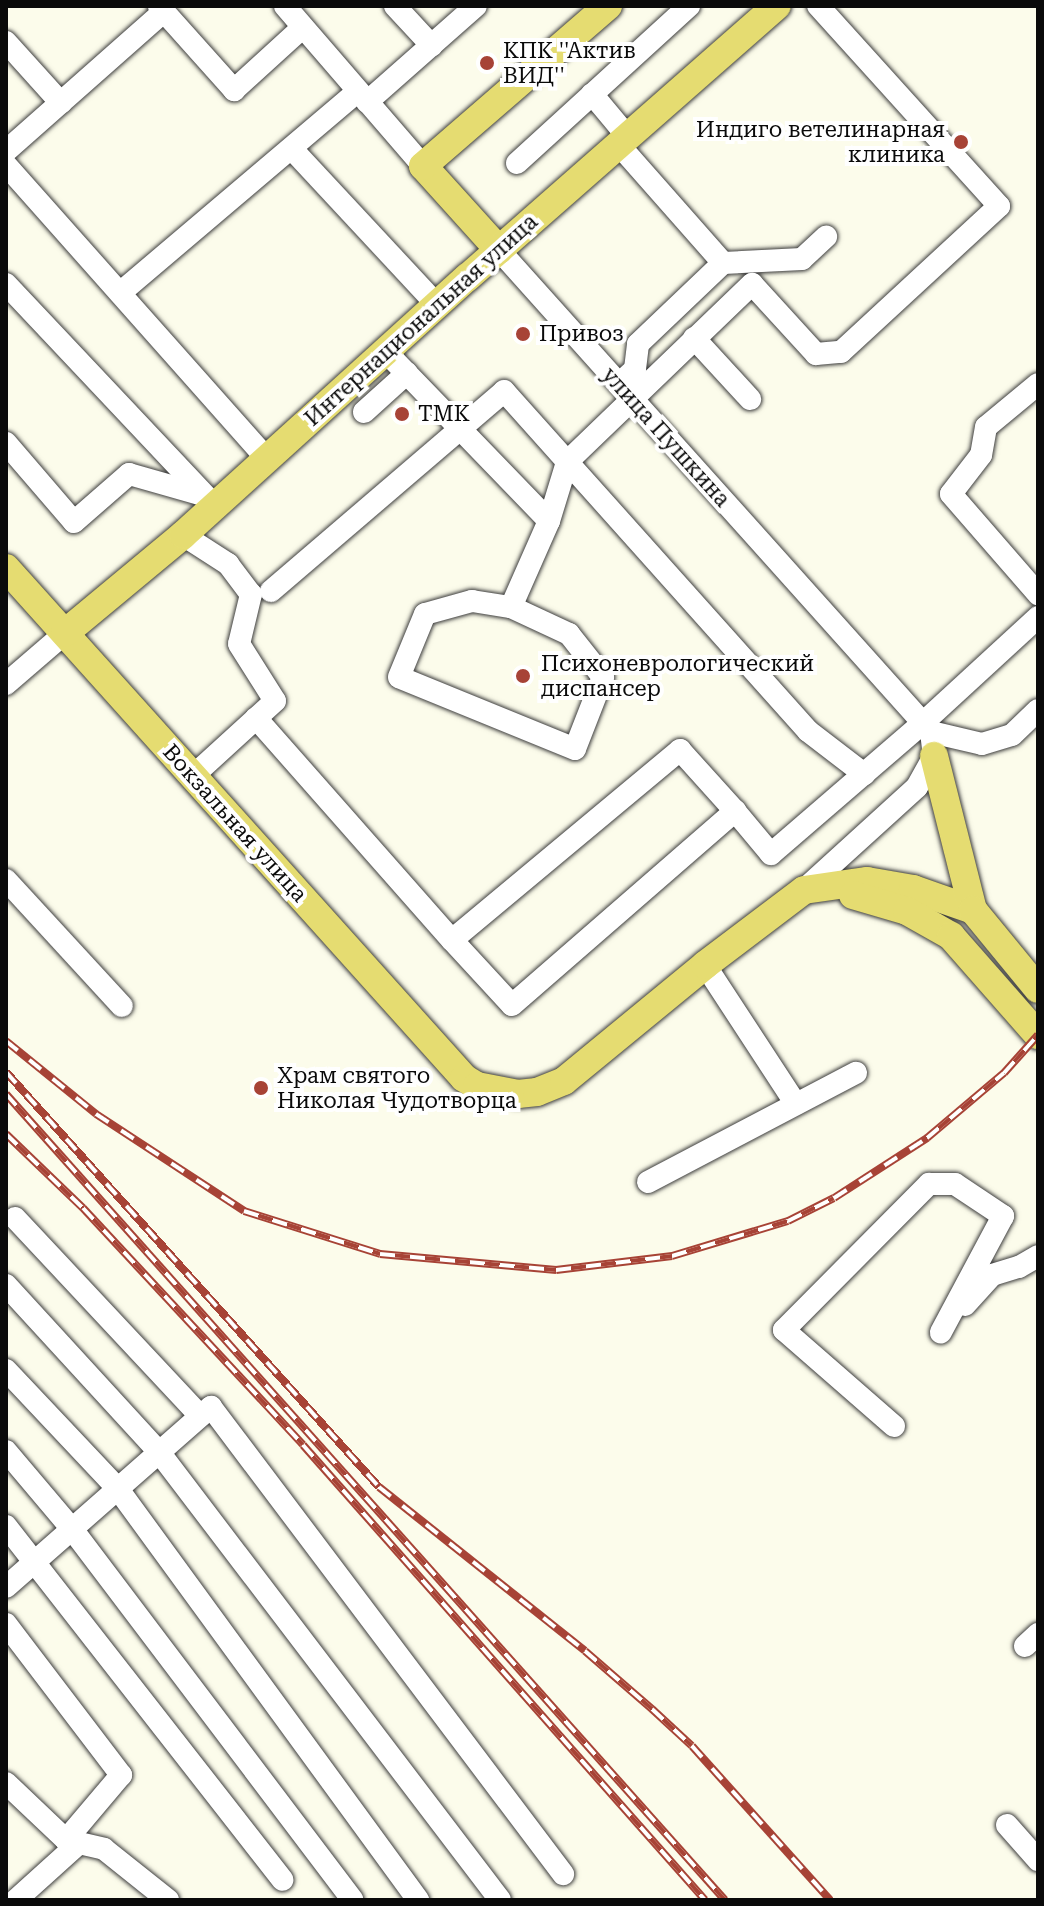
<!DOCTYPE html>
<html>
<head>
<meta charset="utf-8">
<style>
	body { margin:0 }
	#map { position:relative; width:1044px; height:1906px; overflow:hidden; background:#fcfceb; font-family:"Roboto Serif",serif }
	div>[style] { position:absolute }
	.roads { filter:drop-shadow(0 0 2px #3d3d3d) drop-shadow(0 0 2px #3d3d3d) }
	.minor>* { height:22px; margin:-11px; padding:0 11px; transform-origin:11px; border-radius:11px; background:#fff }
	.major>* { height:28px; margin:-14px; padding:0 14px; transform-origin:14px; border-radius:14px; background:#e5dc71 }
	.rail>* { height:8px; margin-top:-4px; transform-origin:0; background:repeating-linear-gradient(90deg,#fff 0 15px,#a74336 0 30px); box-sizing:border-box; border-block:2px solid #a74336 }
	.dots>* { width:22px; height:22px; translate:-50% -50%; box-sizing:border-box; border:4px solid #fff; border-radius:50% }
	span { translate:-50% -50%; white-space:nowrap; text-align:center; line-height:1.15; -webkit-text-stroke:8px #fff; paint-order:stroke }
	.poi-label { font-size:22px; color:#0a0a0a }
	.left { translate:0 -50%; text-align:left }
	.right { translate:-100% -50%; text-align:right }
	.street-label { font-size:22px; color:#0a0a0a }
	.frame { position:absolute; inset:0; border:8px solid #0a0a0a; pointer-events:none }
</style>
</head>
<body>
<div id="map">
	<div class="roads">
		<div class="minor">
			<i style="left:159px;top:6px;width:113px;rotate:48.2deg"></i>
			<i style="left:234px;top:90px;width:93px;rotate:-42.4deg"></i>
			<i style="left:285px;top:6px;width:211px;rotate:49.2deg"></i>
			<i style="left:395px;top:6px;width:54px;rotate:47.2deg"></i>
			<i style="left:6px;top:42px;width:82px;rotate:48deg"></i>
			<i style="left:592px;top:94px;width:56px;rotate:50.1deg"></i>
			<i style="left:367px;top:102px;width:145px;rotate:-41.4deg"></i>
			<i style="left:619px;top:145px;width:157px;rotate:48.6deg"></i>
			<i style="left:292px;top:149px;width:213px;rotate:47.1deg"></i>
			<i style="left:6px;top:151px;width:211px;rotate:-41.5deg"></i>
			<i style="left:517px;top:163px;width:233px;rotate:-42.4deg"></i>
			<i style="left:6px;top:165px;width:393px;rotate:48.4deg"></i>
			<i style="left:499px;top:250px;width:647px;rotate:48.13deg"></i>
			<i style="left:931px;top:732px;width:24px;rotate:83deg"></i>
			<i style="left:934px;top:756px;width:35px;rotate:119deg"></i>
			<i style="left:917px;top:787px;width:153px;rotate:137.7deg"></i>
			<i style="left:6px;top:284px;width:305px;rotate:46.7deg"></i>
			<i style="left:120px;top:293px;width:312px;rotate:-40.3deg"></i>
			<i style="left:694px;top:338px;width:83px;rotate:47.4deg"></i>
			<i style="left:385px;top:351px;width:236px;rotate:46deg"></i>
			<i style="left:619px;top:384px;width:22px;rotate:-43deg"></i>
			<i style="left:635px;top:369px;width:25px;rotate:-83deg"></i>
			<i style="left:638px;top:344px;width:117px;rotate:-43.6deg"></i>
			<i style="left:723px;top:263px;width:79px;rotate:-2.9deg"></i>
			<i style="left:802px;top:259px;width:33px;rotate:-43deg"></i>
			<i style="left:1038px;top:384px;width:67px;rotate:140.4deg"></i>
			<i style="left:986px;top:427px;width:28px;rotate:100deg"></i>
			<i style="left:981px;top:455px;width:49px;rotate:127.6deg"></i>
			<i style="left:951px;top:494px;width:133px;rotate:49deg"></i>
			<i style="left:364px;top:412px;width:58px;rotate:-42.2deg"></i>
			<i style="left:6px;top:443px;width:104px;rotate:49.3deg"></i>
			<i style="left:74px;top:522px;width:73px;rotate:-41.1deg"></i>
			<i style="left:129px;top:474px;width:73px;rotate:15.9deg"></i>
			<i style="left:183px;top:535px;width:54px;rotate:32.8deg"></i>
			<i style="left:228px;top:564px;width:38px;rotate:53deg"></i>
			<i style="left:251px;top:594px;width:51px;rotate:103.5deg"></i>
			<i style="left:239px;top:644px;width:67px;rotate:57.7deg"></i>
			<i style="left:275px;top:701px;width:111px;rotate:137.6deg"></i>
			<i style="left:271px;top:591px;width:307px;rotate:-40.6deg"></i>
			<i style="left:504px;top:391px;width:456px;rotate:48.2deg"></i>
			<i style="left:808px;top:731px;width:71px;rotate:37.5deg"></i>
			<i style="left:472px;top:601px;width:39px;rotate:9deg"></i>
			<i style="left:511px;top:607px;width:64px;rotate:25deg"></i>
			<i style="left:569px;top:634px;width:55px;rotate:51.7deg"></i>
			<i style="left:603px;top:677px;width:77px;rotate:111.3deg"></i>
			<i style="left:575px;top:749px;width:190px;rotate:-157.8deg"></i>
			<i style="left:399px;top:677px;width:68px;rotate:-67.6deg"></i>
			<i style="left:425px;top:614px;width:49px;rotate:-15.5deg"></i>
			<i style="left:511px;top:607px;width:94px;rotate:-66.2deg"></i>
			<i style="left:549px;top:521px;width:62px;rotate:-73deg"></i>
			<i style="left:567px;top:462px;width:257px;rotate:-43.9deg"></i>
			<i style="left:752px;top:284px;width:95px;rotate:47.6deg"></i>
			<i style="left:816px;top:354px;width:25px;rotate:-5deg"></i>
			<i style="left:841px;top:352px;width:215px;rotate:-42.7deg"></i>
			<i style="left:999px;top:206px;width:270px;rotate:-132.1deg"></i>
			<i style="left:6px;top:684px;width:78px;rotate:-40.8deg"></i>
			<i style="left:256px;top:718px;width:296px;rotate:48.6deg"></i>
			<i style="left:452px;top:940px;width:297px;rotate:-39.8deg"></i>
			<i style="left:680px;top:750px;width:82px;rotate:48deg"></i>
			<i style="left:931px;top:732px;width:52px;rotate:13.2deg"></i>
			<i style="left:982px;top:744px;width:31px;rotate:-17deg"></i>
			<i style="left:1012px;top:735px;width:36px;rotate:-44deg"></i>
			<i style="left:6px;top:880px;width:171px;rotate:47.4deg"></i>
			<i style="left:452px;top:940px;width:88px;rotate:47.3deg"></i>
			<i style="left:512px;top:1005px;width:296px;rotate:-41deg"></i>
			<i style="left:735px;top:811px;width:56px;rotate:50.1deg"></i>
			<i style="left:771px;top:854px;width:202px;rotate:-40.8deg"></i>
			<i style="left:924px;top:722px;width:155px;rotate:-42.6deg"></i>
			<i style="left:705px;top:965px;width:166px;rotate:56.8deg"></i>
			<i style="left:648px;top:1182px;width:235px;rotate:-27.7deg"></i>
			<i style="left:15px;top:1218px;width:271px;rotate:46.9deg"></i>
			<i style="left:6px;top:1285px;width:226px;rotate:47.5deg"></i>
			<i style="left:159px;top:1452px;width:563px;rotate:52.72deg"></i>
			<i style="left:965px;top:1305px;width:40px;rotate:-48deg"></i>
			<i style="left:992px;top:1275px;width:28px;rotate:-17deg"></i>
			<i style="left:1019px;top:1267px;width:22px;rotate:-30deg"></i>
			<i style="left:6px;top:1370px;width:163px;rotate:46.7deg"></i>
			<i style="left:118px;top:1489px;width:509px;rotate:53.87deg"></i>
			<i style="left:894px;top:1426px;width:146px;rotate:-138.9deg"></i>
			<i style="left:784px;top:1330px;width:206px;rotate:-45.2deg"></i>
			<i style="left:929px;top:1184px;width:26px"></i>
			<i style="left:955px;top:1184px;width:58px;rotate:33.7deg"></i>
			<i style="left:1003px;top:1216px;width:132px;rotate:118.1deg"></i>
			<i style="left:6px;top:1451px;width:102px;rotate:49.8deg"></i>
			<i style="left:72px;top:1529px;width:465px;rotate:52.9deg"></i>
			<i style="left:6px;top:1526px;width:449px;rotate:52deg"></i>
			<i style="left:6px;top:1587px;width:273px;rotate:-41.3deg"></i>
			<i style="left:211px;top:1407px;width:585px;rotate:52.99deg"></i>
			<i style="left:6px;top:1624px;width:190px;rotate:52.7deg"></i>
			<i style="left:121px;top:1775px;width:85px;rotate:130.2deg"></i>
			<i style="left:1025px;top:1646px;width:18px;rotate:-43deg"></i>
			<i style="left:6px;top:1783px;width:83px;rotate:43.5deg"></i>
			<i style="left:66px;top:1840px;width:39px;rotate:13deg"></i>
			<i style="left:104px;top:1849px;width:82px;rotate:38.6deg"></i>
			<i style="left:1007px;top:1825px;width:47px;rotate:48.5deg"></i>
			<i style="left:16px;top:1900px;width:85px;rotate:-42.1deg"></i>
		</div>
		<div class="major">
			<i style="left:499px;top:250px;width:113px;rotate:-132.1deg"></i>
			<i style="left:423px;top:166px;width:245px;rotate:-40.9deg"></i>
			<i style="left:6px;top:568px;width:685px;rotate:48.07deg"></i>
			<i style="left:464px;top:1078px;width:15px;rotate:32deg"></i>
			<i style="left:477px;top:1086px;width:42px;rotate:11deg"></i>
			<i style="left:518px;top:1094px;width:19px;rotate:-6deg"></i>
			<i style="left:537px;top:1092px;width:29px;rotate:-22deg"></i>
			<i style="left:564px;top:1081px;width:183px;rotate:-39.4deg"></i>
			<i style="left:705px;top:965px;width:124px;rotate:-37.1deg"></i>
			<i style="left:804px;top:890px;width:64px;rotate:-8.1deg"></i>
			<i style="left:867px;top:881px;width:47px;rotate:9.9deg"></i>
			<i style="left:913px;top:889px;width:64px;rotate:19.3deg"></i>
			<i style="left:65px;top:633px;width:153px;rotate:-39.7deg"></i>
			<i style="left:183px;top:535px;width:384px;rotate:-42.2deg"></i>
			<i style="left:468px;top:277px;width:411px;rotate:-41.3deg"></i>
			<i style="left:934px;top:756px;width:159px;rotate:75.8deg"></i>
			<i style="left:973px;top:910px;width:102px;rotate:50.6deg"></i>
			<i style="left:853px;top:895px;width:56px;rotate:16.5deg"></i>
			<i style="left:907px;top:911px;width:51px;rotate:29.6deg"></i>
			<i style="left:951px;top:936px;width:132px;rotate:48.7deg"></i>
		</div>
	</div>
	<div class="rail">
		<i style="left:6px;top:1041px;width:116px;rotate:39deg"></i>
		<i style="left:96px;top:1114px;width:177px;rotate:33.2deg"></i>
		<i style="left:244px;top:1211px;width:143px;rotate:17.5deg"></i>
		<i style="left:380px;top:1254px;width:177px;rotate:5.2deg"></i>
		<i style="left:556px;top:1270px;width:117px;rotate:-6.9deg"></i>
		<i style="left:672px;top:1256px;width:121px;rotate:-16.8deg"></i>
		<i style="left:788px;top:1221px;width:51px;rotate:-26.6deg"></i>
		<i style="left:834px;top:1198px;width:111px;rotate:-32.8deg"></i>
		<i style="left:927px;top:1138px;width:101px;rotate:-40.2deg"></i>
		<i style="left:1004px;top:1073px;width:51px;rotate:-48.2deg"></i>
		<i style="left:6px;top:1072px;width:558px;rotate:48.05deg"></i>
		<i style="left:379px;top:1487px;width:263px;rotate:38.5deg"></i>
		<i style="left:585px;top:1651px;width:89px;rotate:40.9deg"></i>
		<i style="left:652px;top:1709px;width:54px;rotate:42.8deg"></i>
		<i style="left:692px;top:1746px;width:207px;rotate:48.1deg"></i>
		<i style="left:6px;top:1094px;width:1080px;rotate:48.27deg"></i>
		<i style="left:6px;top:1134px;width:107px;rotate:43.9deg"></i>
		<i style="left:83px;top:1208px;width:323px;rotate:47.1deg"></i>
		<i style="left:303px;top:1445px;width:607px;rotate:48.54deg"></i>
	</div>
	<div class="dots">
		<i style="left:487px;top:63px;background:#a74336"></i>
		<i style="left:961px;top:142px;background:#a74336"></i>
		<i style="left:523px;top:334px;background:#a74336"></i>
		<i style="left:402px;top:414px;background:#a74336"></i>
		<i style="left:523px;top:676px;background:#a74336"></i>
		<i style="left:261px;top:1088px;background:#a74336"></i>
	</div>
	<div class="poi-label">
		<span class="left" style="left:503px;top:63px">КПК ''Актив<br>ВИД''</span>
		<span class="right" style="left:945px;top:142px">Индиго ветелинарная<br>клиника</span>
		<span class="left" style="left:539px;top:334px">Привоз</span>
		<span class="left" style="left:418px;top:414px">ТМК</span>
		<span class="left" style="left:541px;top:676px">Психоневрологический<br>диспансер</span>
		<span class="left" style="left:277px;top:1088px">Храм святого<br>Николая Чудотворца</span>
	</div>
	<div class="street-label">
		<span style="left:421px;top:320px;rotate:-42deg">Интернациональная улица</span>
		<span style="left:666px;top:437px;rotate:48deg">улица Пушкина</span>
		<span style="left:235px;top:823px;rotate:48deg">Вокзальная улица</span>
	</div>
	<div class="frame"></div>
</div>
</body>
</html>
